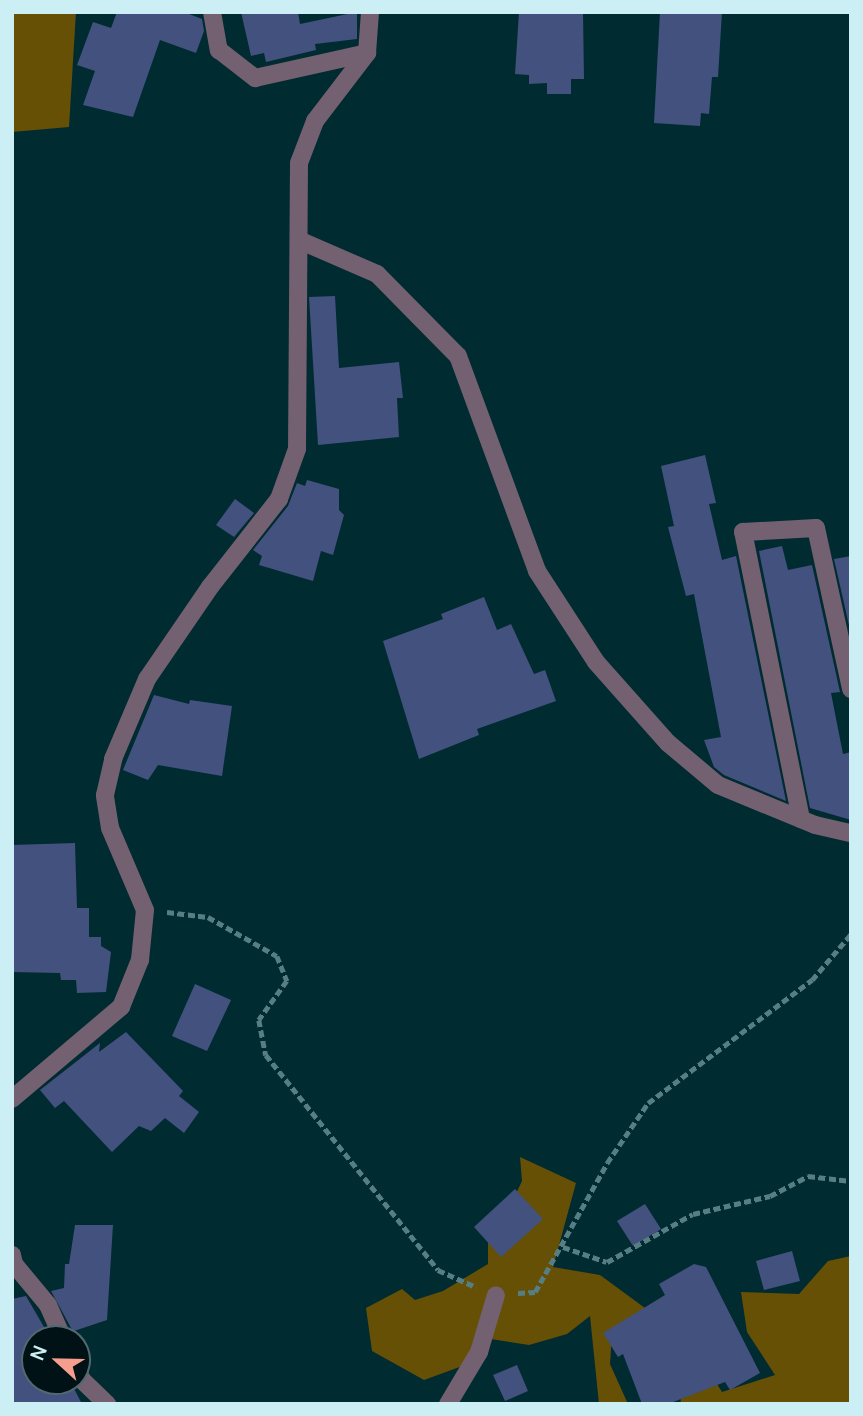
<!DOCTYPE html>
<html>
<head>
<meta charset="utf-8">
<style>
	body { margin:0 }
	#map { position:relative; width:863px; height:1416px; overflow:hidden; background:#002b31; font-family:Manrope,sans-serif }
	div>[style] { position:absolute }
	.forest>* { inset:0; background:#665005 }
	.building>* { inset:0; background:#43517f }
	.path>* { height:4.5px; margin-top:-2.25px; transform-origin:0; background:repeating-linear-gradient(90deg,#567e84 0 7px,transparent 0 10.5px) }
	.minor>* { height:18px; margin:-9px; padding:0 9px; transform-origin:9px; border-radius:9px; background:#736070 }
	span { translate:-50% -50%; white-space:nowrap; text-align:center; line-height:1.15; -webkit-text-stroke:6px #001215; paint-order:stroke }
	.frame { position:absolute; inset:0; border:14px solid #cbeff5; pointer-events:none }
	.north { position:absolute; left:21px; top:1325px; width:70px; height:70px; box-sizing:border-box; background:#001215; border:2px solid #516a6f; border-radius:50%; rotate:292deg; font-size:19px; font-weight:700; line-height:28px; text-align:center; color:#cbeff5 }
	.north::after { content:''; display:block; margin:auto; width:24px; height:32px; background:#f59d8e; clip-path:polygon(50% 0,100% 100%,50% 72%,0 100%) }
</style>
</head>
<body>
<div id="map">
	<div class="forest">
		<i style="clip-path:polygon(12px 12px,76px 12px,69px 127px,12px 132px)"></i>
		<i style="clip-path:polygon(520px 1157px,576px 1183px,553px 1267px,600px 1275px,645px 1308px,612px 1333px,610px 1364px,628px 1404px,599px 1404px,590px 1316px,567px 1334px,529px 1345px,478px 1337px,465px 1365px,424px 1380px,372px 1351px,366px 1308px,402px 1289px,415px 1300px,443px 1291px,488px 1264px,488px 1219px,504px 1219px,522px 1181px)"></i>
		<i style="clip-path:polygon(851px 1256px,851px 1404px,681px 1404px,675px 1345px,689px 1339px,722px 1392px,775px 1375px,747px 1332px,741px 1292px,799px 1294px,828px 1261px)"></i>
	</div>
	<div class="building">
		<i style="clip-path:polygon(117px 12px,184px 12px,202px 19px,204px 31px,196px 53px,160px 40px,133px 117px,83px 105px,95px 71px,77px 65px,93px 22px,111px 28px)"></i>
		<i style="clip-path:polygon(241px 12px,298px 12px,300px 24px,357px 12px,357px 39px,315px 44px,316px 50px,266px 62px,264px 53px,251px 56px)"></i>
		<i style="clip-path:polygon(519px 12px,583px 12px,584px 79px,571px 79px,571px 94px,547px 94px,547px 83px,529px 84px,529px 75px,515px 74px)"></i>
		<i style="clip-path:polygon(660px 12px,722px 12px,718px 77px,712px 77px,709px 114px,701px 113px,700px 126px,654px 123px)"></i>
		<i style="clip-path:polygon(335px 296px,339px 368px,399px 362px,403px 398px,397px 398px,399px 437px,318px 445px,309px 297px)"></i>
		<i style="clip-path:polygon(705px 455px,716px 503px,709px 504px,722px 560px,736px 556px,786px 801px,724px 775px,714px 767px,704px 740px,721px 737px,694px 594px,686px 596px,668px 527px,674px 526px,661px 466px)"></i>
		<i style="clip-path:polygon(307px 480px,339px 489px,339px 510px,344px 515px,333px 555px,321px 551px,313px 581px,259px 565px,262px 556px,253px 550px,288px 506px,297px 483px,305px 486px)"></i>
		<i style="clip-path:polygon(235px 499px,254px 513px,234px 537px,216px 525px)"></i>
		<i style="clip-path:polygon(782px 546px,788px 570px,812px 565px,840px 692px,831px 693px,843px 754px,851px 752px,851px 820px,810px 808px,759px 551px)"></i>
		<i style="clip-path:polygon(851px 556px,851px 634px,834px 559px)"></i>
		<i style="clip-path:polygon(484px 597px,497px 630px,511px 624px,534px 674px,545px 670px,556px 701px,477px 729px,479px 735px,419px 759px,383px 641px,443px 619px,441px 614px)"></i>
		<i style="clip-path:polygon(154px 695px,189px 704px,190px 700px,232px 706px,222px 776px,158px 765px,148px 780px,123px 770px)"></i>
		<i style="clip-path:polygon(75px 843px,77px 908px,89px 908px,89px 937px,101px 937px,101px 946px,111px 952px,106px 992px,77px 993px,76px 980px,61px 980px,60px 973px,12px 972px,12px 845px)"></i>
		<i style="clip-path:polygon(195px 984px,231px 1000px,207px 1051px,172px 1036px)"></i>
		<i style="clip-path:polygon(126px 1032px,183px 1091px,179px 1096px,199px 1112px,184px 1133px,165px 1118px,151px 1131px,139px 1126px,112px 1152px,64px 1101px,55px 1108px,40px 1090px,100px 1043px,99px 1052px)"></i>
		<i style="clip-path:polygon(515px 1189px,543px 1219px,501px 1257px,474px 1227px)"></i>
		<i style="clip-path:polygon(645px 1204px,661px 1229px,633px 1246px,617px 1221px)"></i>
		<i style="clip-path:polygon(75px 1225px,113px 1225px,107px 1320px,74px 1331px,87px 1363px,77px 1358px,77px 1339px,51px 1291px,64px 1288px,65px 1264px,69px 1264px)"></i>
		<i style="clip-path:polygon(792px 1251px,800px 1281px,764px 1290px,756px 1261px)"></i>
		<i style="clip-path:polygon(694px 1264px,706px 1267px,760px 1373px,730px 1390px,725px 1382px,668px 1404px,642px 1404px,623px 1354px,618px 1357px,603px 1333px,665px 1295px,659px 1284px)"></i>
		<i style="clip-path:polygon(26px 1296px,51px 1339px,35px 1339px,35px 1381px,70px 1381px,82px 1404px,12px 1404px,12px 1299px)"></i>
		<i style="clip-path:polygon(517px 1365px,528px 1391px,505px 1401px,493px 1375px)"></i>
	</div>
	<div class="path">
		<i style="left:167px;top:912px;width:41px;rotate:7deg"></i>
		<i style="left:208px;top:917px;width:79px;rotate:29.5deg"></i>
		<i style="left:277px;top:956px;width:27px;rotate:68deg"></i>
		<i style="left:287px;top:981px;width:48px;rotate:125.7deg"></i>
		<i style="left:259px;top:1020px;width:36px;rotate:79deg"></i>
		<i style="left:266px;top:1055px;width:275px;rotate:51.3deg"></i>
		<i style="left:438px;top:1270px;width:42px;rotate:24.1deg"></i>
		<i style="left:563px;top:1247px;width:46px;rotate:18.8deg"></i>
		<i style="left:607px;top:1262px;width:98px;rotate:-29.2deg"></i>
		<i style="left:693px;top:1214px;width:79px;rotate:-13.2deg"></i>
		<i style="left:770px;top:1196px;width:43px;rotate:-27.8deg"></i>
		<i style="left:808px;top:1176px;width:43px;rotate:6.6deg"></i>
		<i style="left:518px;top:1293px;width:17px;rotate:-3deg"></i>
		<i style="left:535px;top:1292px;width:148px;rotate:-60.8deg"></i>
		<i style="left:607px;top:1163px;width:73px;rotate:-55.7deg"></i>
		<i style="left:648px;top:1103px;width:205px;rotate:-36.9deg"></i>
		<i style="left:812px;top:980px;width:60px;rotate:-49.7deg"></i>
	</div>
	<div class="minor">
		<i style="left:212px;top:12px;width:39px;rotate:80deg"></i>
		<i style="left:219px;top:50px;width:46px;rotate:37.9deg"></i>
		<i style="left:255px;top:78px;width:115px;rotate:-12.6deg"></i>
		<i style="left:301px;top:241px;width:83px;rotate:23.5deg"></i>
		<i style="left:377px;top:274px;width:115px;rotate:45.4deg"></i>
		<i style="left:458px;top:356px;width:229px;rotate:69.8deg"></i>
		<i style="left:537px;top:571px;width:108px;rotate:57deg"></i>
		<i style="left:596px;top:662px;width:108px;rotate:48.4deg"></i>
		<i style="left:668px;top:743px;width:65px;rotate:40deg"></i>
		<i style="left:718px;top:785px;width:105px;rotate:22.4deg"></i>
		<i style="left:815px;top:825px;width:37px;rotate:13deg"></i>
		<i style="left:801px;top:819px;width:293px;rotate:-101.4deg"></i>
		<i style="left:743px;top:532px;width:73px;rotate:-3.1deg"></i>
		<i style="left:816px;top:528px;width:165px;rotate:77.7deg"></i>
		<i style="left:12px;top:1099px;width:143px;rotate:-40.2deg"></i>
		<i style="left:121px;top:1007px;width:51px;rotate:-68deg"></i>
		<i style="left:140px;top:960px;width:50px;rotate:-84.3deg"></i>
		<i style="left:145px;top:910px;width:89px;rotate:-113.1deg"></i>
		<i style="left:110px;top:828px;width:33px;rotate:-99deg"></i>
		<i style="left:105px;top:795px;width:37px;rotate:-77deg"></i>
		<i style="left:113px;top:759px;width:87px;rotate:-67deg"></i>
		<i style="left:147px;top:679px;width:112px;rotate:-55.6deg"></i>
		<i style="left:210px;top:587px;width:112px;rotate:-51.9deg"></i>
		<i style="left:279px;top:499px;width:53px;rotate:-70.2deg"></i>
		<i style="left:297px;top:449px;width:286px;rotate:-89.6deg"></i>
		<i style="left:299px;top:163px;width:45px;rotate:-69.1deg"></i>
		<i style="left:315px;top:121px;width:86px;rotate:-52.6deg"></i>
		<i style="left:367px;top:53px;width:41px;rotate:-85.8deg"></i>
		<i style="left:12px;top:1255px;width:9px;rotate:77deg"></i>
		<i style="left:14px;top:1264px;width:53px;rotate:50.3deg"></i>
		<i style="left:48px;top:1305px;width:37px;rotate:66deg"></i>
		<i style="left:77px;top:1369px;width:12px;rotate:66deg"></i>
		<i style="left:82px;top:1380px;width:35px;rotate:44deg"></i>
		<i style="left:448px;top:1404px;width:61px;rotate:-59.2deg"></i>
		<i style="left:479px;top:1352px;width:59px;rotate:-73.4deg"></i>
	</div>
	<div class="frame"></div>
	<div class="north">N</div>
</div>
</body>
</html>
